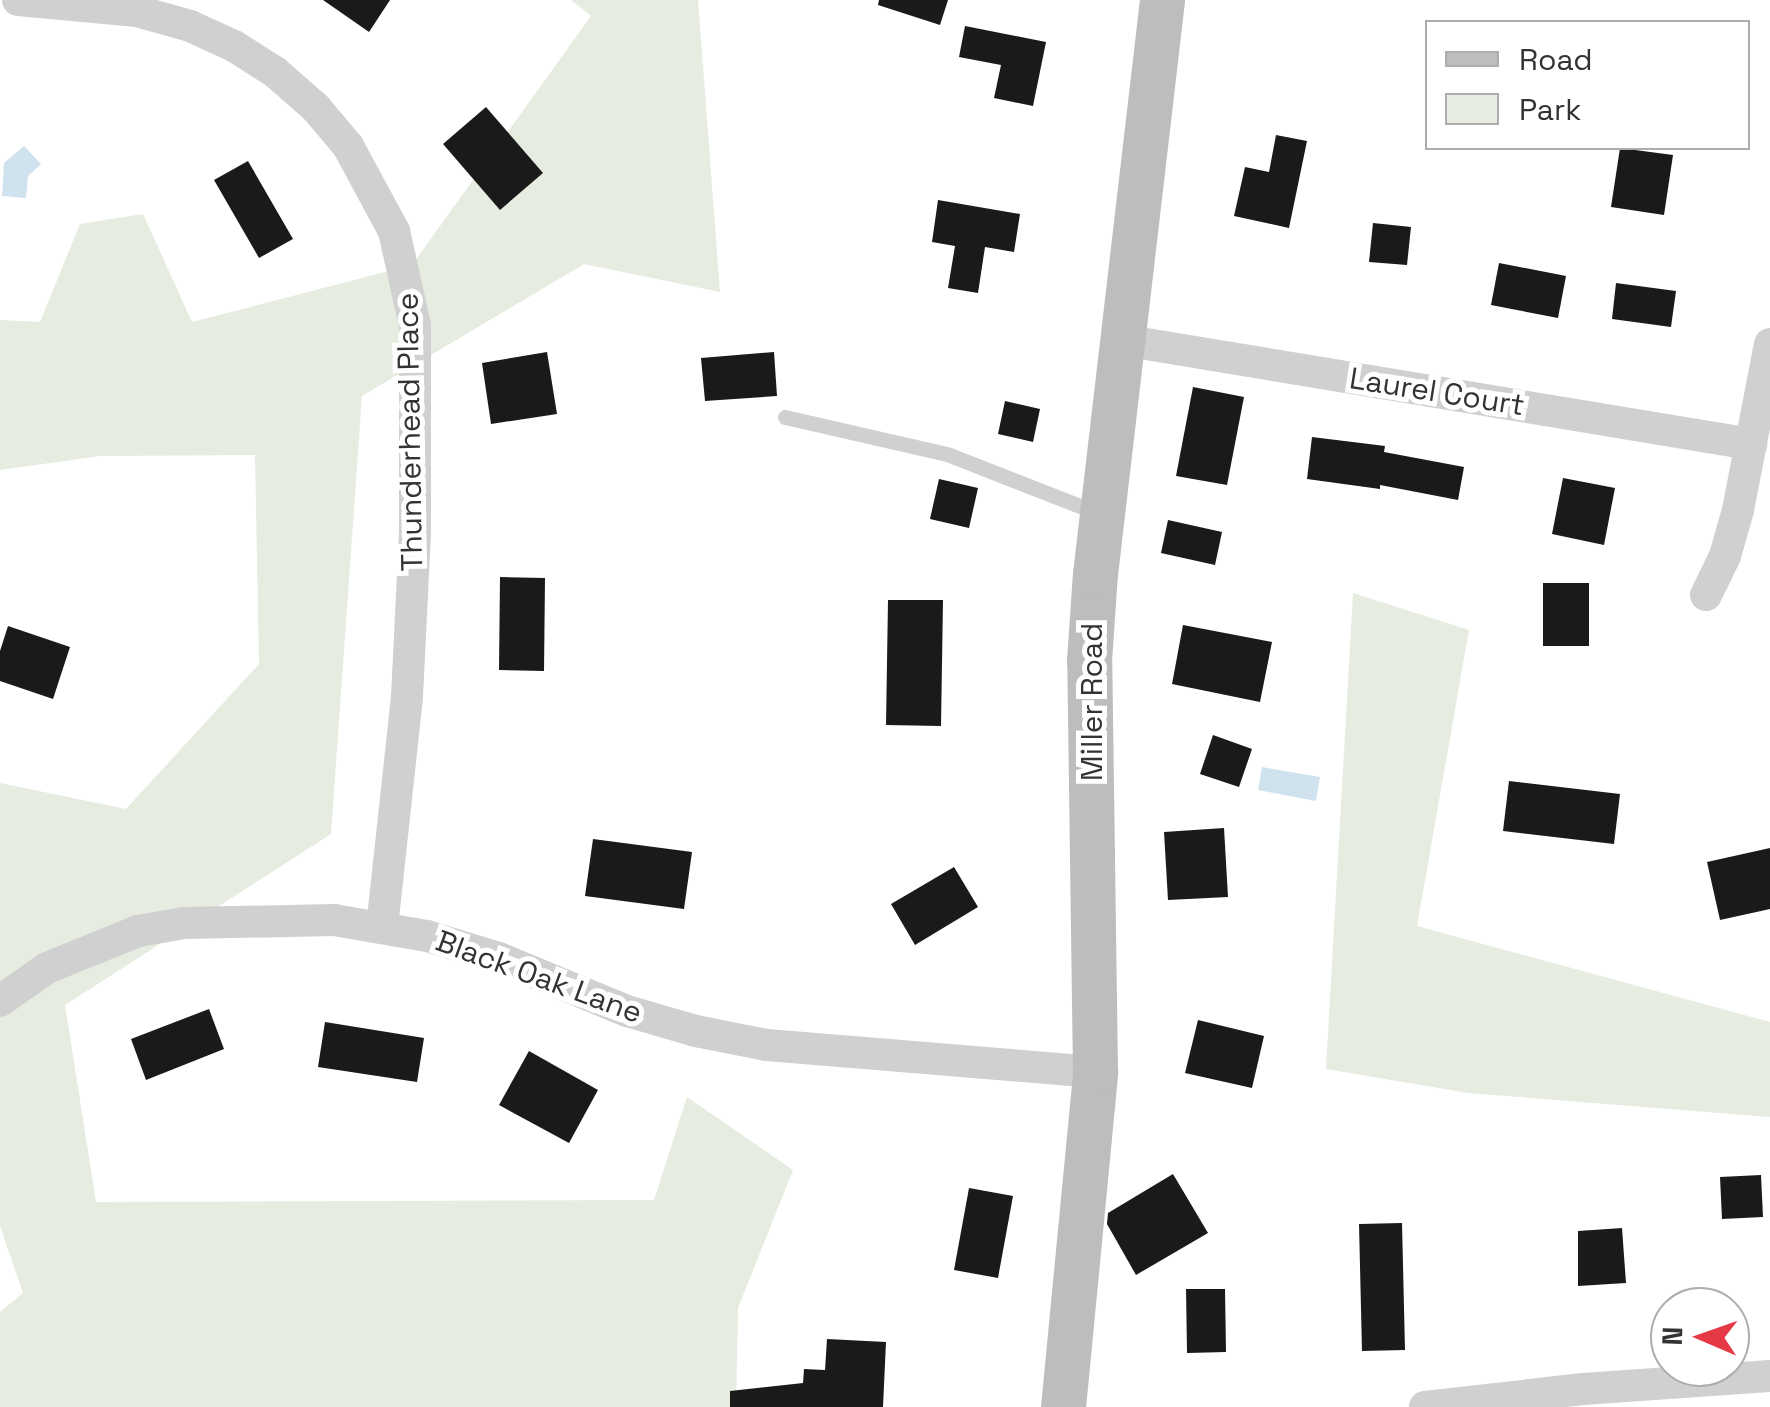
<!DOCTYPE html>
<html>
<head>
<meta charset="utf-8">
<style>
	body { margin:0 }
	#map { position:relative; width:1770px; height:1407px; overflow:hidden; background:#fff; font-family:"Space Grotesk",sans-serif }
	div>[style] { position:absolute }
	.green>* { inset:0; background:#e6ecdf }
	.water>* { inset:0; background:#cfe2ee }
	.building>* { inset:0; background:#1a1a1a }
	.lane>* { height:15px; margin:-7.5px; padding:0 7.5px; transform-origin:7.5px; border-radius:7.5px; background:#d0d0d0 }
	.street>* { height:32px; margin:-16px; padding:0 16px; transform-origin:16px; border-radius:16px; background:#d0d0d0 }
	.secondary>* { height:45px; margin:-22.5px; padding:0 22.5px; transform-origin:22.5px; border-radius:22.5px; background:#bdbdbd }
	span { translate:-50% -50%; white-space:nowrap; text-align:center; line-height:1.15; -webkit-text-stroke:10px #fff; paint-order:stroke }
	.street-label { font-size:30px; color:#333 }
	.legend { position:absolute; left:1425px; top:20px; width:325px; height:130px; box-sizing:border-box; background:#fff; border:2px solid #adadad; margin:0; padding:12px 18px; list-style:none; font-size:30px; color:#333 }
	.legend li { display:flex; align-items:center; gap:20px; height:50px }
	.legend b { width:50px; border:2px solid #adadad }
	.north { position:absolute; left:1650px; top:1287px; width:100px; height:100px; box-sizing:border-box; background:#fff; border:2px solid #adadad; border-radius:50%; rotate:272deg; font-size:28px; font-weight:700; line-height:40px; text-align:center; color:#333 }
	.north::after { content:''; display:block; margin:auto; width:35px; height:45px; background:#e63946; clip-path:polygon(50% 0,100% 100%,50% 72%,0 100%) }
</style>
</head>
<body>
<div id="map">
	<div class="green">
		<i style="clip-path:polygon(571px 0,698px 0,720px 292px,584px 264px,362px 396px,331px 834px,65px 1005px,96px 1202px,654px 1200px,687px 1097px,793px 1170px,738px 1308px,736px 1407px,0 1407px,0 1312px,23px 1293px,0 1226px,0 783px,126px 809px,259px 664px,255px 455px,100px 456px,0 470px,0 320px,40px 322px,80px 224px,143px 214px,192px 322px,412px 265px,591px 16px)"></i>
		<i style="clip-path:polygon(1353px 593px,1469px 630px,1417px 926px,1770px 1022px,1770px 1117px,1468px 1093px,1326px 1069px)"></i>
	</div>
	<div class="water">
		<i style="clip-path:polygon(24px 146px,41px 164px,28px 176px,26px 198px,2px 196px,4px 163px)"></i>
		<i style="clip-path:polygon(1262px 767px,1320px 777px,1316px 801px,1258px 790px)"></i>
	</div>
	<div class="building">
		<i style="clip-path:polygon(323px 0,390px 0,369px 32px)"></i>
		<i style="clip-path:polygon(879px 0,948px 0,940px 25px,878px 5px)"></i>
		<i style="clip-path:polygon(965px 26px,1046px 42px,1033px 106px,994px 98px,1001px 65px,959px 57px)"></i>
		<i style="clip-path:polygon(486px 107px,543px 173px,500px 210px,443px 144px)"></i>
		<i style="clip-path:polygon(1276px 135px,1307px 141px,1289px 228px,1234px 216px,1245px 167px,1269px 172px)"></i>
		<i style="clip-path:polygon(1620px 148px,1673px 155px,1664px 215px,1611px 207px)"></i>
		<i style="clip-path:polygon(248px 161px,293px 239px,259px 258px,214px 180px)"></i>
		<i style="clip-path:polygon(938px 200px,1020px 214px,1014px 252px,985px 247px,978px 293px,948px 288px,955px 246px,932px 242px)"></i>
		<i style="clip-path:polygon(1373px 223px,1411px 227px,1407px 265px,1369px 262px)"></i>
		<i style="clip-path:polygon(1499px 263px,1566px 276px,1558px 318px,1491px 305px)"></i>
		<i style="clip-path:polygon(1616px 283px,1676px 291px,1671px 327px,1612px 319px)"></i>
		<i style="clip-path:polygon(547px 352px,557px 414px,491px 424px,482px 363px)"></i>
		<i style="clip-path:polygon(774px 352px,777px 396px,705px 401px,701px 358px)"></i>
		<i style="clip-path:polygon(1193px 387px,1244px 397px,1227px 485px,1176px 476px)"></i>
		<i style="clip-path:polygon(1005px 401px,1040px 409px,1033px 442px,998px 434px)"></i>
		<i style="clip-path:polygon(1312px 437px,1385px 446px,1384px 452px,1464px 467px,1458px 500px,1380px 485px,1380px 489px,1307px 479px)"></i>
		<i style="clip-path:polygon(1563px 478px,1615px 488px,1604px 545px,1552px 534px)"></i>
		<i style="clip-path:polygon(939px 479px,978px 488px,969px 528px,930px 519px)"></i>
		<i style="clip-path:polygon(1168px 520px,1222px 532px,1215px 565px,1161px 553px)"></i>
		<i style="clip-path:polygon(500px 577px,545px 578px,544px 671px,499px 670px)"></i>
		<i style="clip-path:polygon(1543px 583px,1589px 583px,1589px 646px,1543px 646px)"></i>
		<i style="clip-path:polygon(888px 600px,943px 600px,941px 726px,886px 725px)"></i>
		<i style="clip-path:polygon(1183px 625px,1272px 642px,1260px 702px,1172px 684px)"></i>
		<i style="clip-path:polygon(8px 626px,70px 647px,53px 699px,0 681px,0 651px)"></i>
		<i style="clip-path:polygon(1213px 735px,1252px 749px,1239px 787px,1200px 774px)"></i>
		<i style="clip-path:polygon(1509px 781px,1620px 794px,1614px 844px,1503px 831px)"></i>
		<i style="clip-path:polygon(1224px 828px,1228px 897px,1168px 900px,1164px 832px)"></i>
		<i style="clip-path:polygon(593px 839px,692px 852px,684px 909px,585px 896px)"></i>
		<i style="clip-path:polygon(1770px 848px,1770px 909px,1720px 920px,1707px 862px)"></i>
		<i style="clip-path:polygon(954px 867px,978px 907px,915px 945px,891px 904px)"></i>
		<i style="clip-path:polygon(209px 1009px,224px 1049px,146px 1080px,131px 1039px)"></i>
		<i style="clip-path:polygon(1198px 1020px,1264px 1036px,1252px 1088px,1185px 1073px)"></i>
		<i style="clip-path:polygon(325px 1022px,424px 1038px,417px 1082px,318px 1067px)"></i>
		<i style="clip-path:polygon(529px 1051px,598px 1090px,569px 1143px,499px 1105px)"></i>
		<i style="clip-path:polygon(1173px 1174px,1208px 1233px,1136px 1275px,1107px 1224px,1108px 1213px)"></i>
		<i style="clip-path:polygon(1761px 1175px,1763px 1217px,1722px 1219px,1720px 1177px)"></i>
		<i style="clip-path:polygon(969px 1188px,1013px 1196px,998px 1278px,954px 1270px)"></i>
		<i style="clip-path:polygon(1402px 1223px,1405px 1350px,1362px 1351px,1359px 1224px)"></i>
		<i style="clip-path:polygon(1622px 1228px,1626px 1283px,1578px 1286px,1578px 1231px)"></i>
		<i style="clip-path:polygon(1186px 1289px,1225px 1289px,1226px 1352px,1187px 1353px)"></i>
		<i style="clip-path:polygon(827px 1339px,886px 1342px,883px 1407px,730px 1407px,730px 1391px,803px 1383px,804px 1369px,825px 1370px)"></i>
	</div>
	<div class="lane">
		<i style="left:785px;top:417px;width:166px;rotate:12.9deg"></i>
		<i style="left:947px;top:454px;width:164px;rotate:21.4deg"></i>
	</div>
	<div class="street">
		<i style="left:18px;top:0;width:120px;rotate:5.3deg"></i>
		<i style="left:137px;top:11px;width:55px;rotate:15.8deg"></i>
		<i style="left:190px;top:26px;width:48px;rotate:24.4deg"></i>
		<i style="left:234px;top:46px;width:49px;rotate:32.4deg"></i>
		<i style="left:275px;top:72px;width:55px;rotate:41.3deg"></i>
		<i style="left:316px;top:108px;width:50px;rotate:49.9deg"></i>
		<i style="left:348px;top:146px;width:97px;rotate:61.6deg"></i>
		<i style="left:394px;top:231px;width:97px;rotate:77.5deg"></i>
		<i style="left:415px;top:326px;width:207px;rotate:90deg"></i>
		<i style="left:415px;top:533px;width:164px;rotate:92.8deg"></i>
		<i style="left:407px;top:697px;width:230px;rotate:96.2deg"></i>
		<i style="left:1122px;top:340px;width:638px;rotate:9.39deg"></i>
		<i style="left:1706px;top:595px;width:43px;rotate:-64deg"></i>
		<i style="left:1725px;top:556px;width:48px;rotate:-74.2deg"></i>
		<i style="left:1738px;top:510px;width:169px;rotate:-79.1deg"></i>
		<i style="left:0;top:1001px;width:57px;rotate:-35.1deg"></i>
		<i style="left:47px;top:968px;width:98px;rotate:-22.1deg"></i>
		<i style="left:138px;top:931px;width:47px;rotate:-9.9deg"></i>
		<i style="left:184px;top:923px;width:150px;rotate:-1.1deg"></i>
		<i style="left:334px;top:920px;width:94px;rotate:9.8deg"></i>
		<i style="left:427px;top:936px;width:75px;rotate:17deg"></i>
		<i style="left:499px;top:958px;width:139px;rotate:22.5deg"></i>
		<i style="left:627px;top:1011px;width:72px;rotate:16.2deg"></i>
		<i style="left:696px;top:1031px;width:72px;rotate:11.2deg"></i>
		<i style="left:767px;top:1045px;width:329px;rotate:4.7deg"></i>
		<i style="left:1425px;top:1407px;width:159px;rotate:-6.5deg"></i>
		<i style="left:1583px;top:1389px;width:187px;rotate:-4deg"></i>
	</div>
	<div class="secondary">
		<i style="left:1063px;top:1407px;width:337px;rotate:-84.5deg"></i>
		<i style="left:1095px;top:1072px;width:411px;rotate:-90.8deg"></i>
		<i style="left:1089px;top:661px;width:87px;rotate:-86.1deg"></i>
		<i style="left:1095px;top:574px;width:578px;rotate:-83.34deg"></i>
	</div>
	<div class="street-label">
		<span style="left:1437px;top:392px;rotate:9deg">Laurel Court</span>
		<span style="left:410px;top:432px;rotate:-91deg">Thunderhead Place</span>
		<span style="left:1092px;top:702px;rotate:-90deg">Miller Road</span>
		<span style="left:539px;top:977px;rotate:20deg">Black Oak Lane</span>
	</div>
	<ul class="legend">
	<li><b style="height:12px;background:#bdbdbd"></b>Road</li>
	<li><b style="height:28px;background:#e6ecdf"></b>Park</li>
	</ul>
	<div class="north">N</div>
</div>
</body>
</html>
